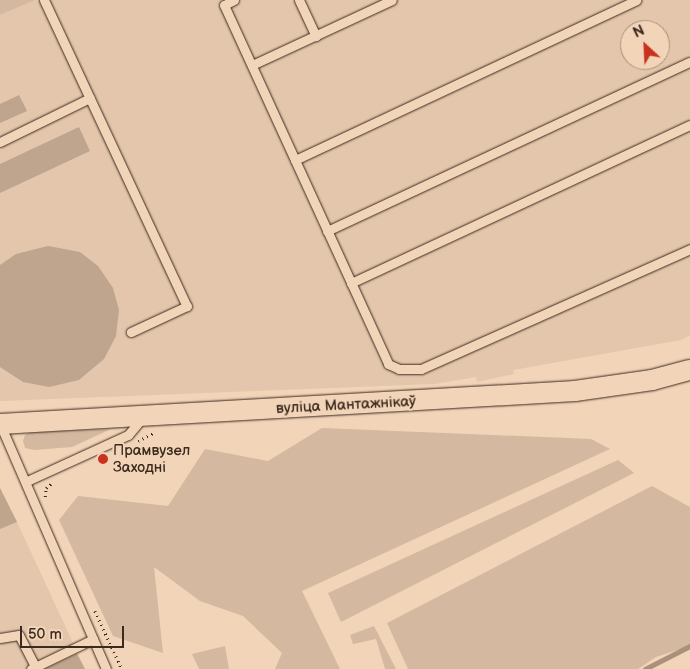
<!DOCTYPE html>
<html>
<head>
<meta charset="utf-8">
<style>
	body { margin:0 }
	#map { position:relative; width:690px; height:669px; overflow:hidden; background:#f2d4b8; font-family:"Balsamiq Sans",sans-serif }
	div>[style] { position:absolute }
	.built>* { inset:0; background:#e3c6ab }
	.green>* { inset:0; background:#d4b89f }
	.stream>* { height:4.5px; margin:-2.25px; padding:0 2.25px; transform-origin:2.25px; border-radius:2.25px; background:#a9917c }
	.building>* { inset:0; background:#bfa58d }
	.path>* { height:2.5px; margin-top:-1.25px; transform-origin:0; background:repeating-linear-gradient(90deg,#3b2a1e 0 1px,transparent 0 5px) }
	.roads { filter:drop-shadow(0 0 1px #3b2a1e) drop-shadow(0 0 1px #3b2a1e) }
	.service>* { height:9px; margin:-4.5px; padding:0 4.5px; transform-origin:4.5px; border-radius:4.5px; background:#f2d4b8 }
	.tertiary>* { height:20px; margin:-10px; padding:0 10px; transform-origin:10px; border-radius:10px; background:#f2d4b8 }
	.dots>* { width:14px; height:14px; translate:-50% -50%; box-sizing:border-box; border:2px solid #f2d4b8; border-radius:50% }
	span { translate:-50% -50%; white-space:nowrap; text-align:center; line-height:1.15; -webkit-text-stroke:4px #f2d4b8; paint-order:stroke }
	.street-label { font-size:15px; color:#3b2a1e }
	.poi-label { font-size:15px; color:#3b2a1e }
	.left { translate:0 -50%; text-align:left }
	.north { position:absolute; left:620px; top:20px; width:50px; height:50px; box-sizing:border-box; background:#f2d4b8; border:1px solid #a9907a; border-radius:50%; rotate:335deg; font-size:14px; font-weight:700; line-height:20px; text-align:center; color:#3b2a1e }
	.north::after { content:''; display:block; margin:auto; width:18px; height:22px; background:#c8321e; clip-path:polygon(50% 0,100% 100%,50% 72%,0 100%) }
	.scale { position:absolute; left:20px; top:626px; width:104px; height:22px; box-sizing:border-box; border:2px solid #3b2a1e; border-top:0; padding-left:6px; font-size:15px; line-height:18px; white-space:nowrap; color:#3b2a1e; -webkit-text-stroke:4px #f2d4b8; paint-order:stroke }
</style>
</head>
<body>
<div id="map">
	<div class="built">
		<i style="clip-path:polygon(evenodd,35px 0,690px 0,690px 335px,681px 340px,513px 370px,514px 374px,477px 382px,476px 377px,435px 384px,0 401px,0 15px,35px 0,630px 30px,660px 30px,660px 60px,630px 60px,630px 30px)"></i>
		<i style="clip-path:polygon(0 488px,17px 522px,85px 669px,0 669px)"></i>
	</div>
	<div class="green">
		<i style="clip-path:polygon(0 0,35px 0,0 15px)"></i>
		<i style="clip-path:polygon(322px 428px,591px 439px,610px 449px,302px 591px,340px 669px,275px 669px,282px 653px,243px 616px,200px 601px,154px 567px,163px 653px,113px 636px,59px 520px,78px 496px,168px 506px,205px 449px,268px 461px)"></i>
		<i style="clip-path:polygon(111px 429px,72px 447px,34px 450px,25px 448px,23px 441px,25px 435px,32px 432px)"></i>
		<i style="clip-path:polygon(618px 460px,634px 473px,341px 622px,328px 593px)"></i>
		<i style="clip-path:polygon(652px 486px,690px 507px,690px 646px,656px 657px,638px 669px,408px 669px,387px 623px)"></i>
		<i style="clip-path:polygon(374px 626px,396px 669px,385px 669px,376px 639px,353px 644px,350px 635px)"></i>
		<i style="clip-path:polygon(225px 646px,229px 669px,199px 669px,192px 654px)"></i>
	</div>
	<div class="stream">
		<i style="left:645px;top:669px;width:51px;rotate:-27.1deg"></i>
	</div>
	<div class="building">
		<i style="clip-path:polygon(19px 95px,27px 111px,0 123px,0 104px)"></i>
		<i style="clip-path:polygon(79px 127px,90px 151px,0 193px,0 164px)"></i>
		<i style="clip-path:polygon(48px 246px,80px 252px,98px 266px,113px 288px,119px 310px,116px 336px,104px 359px,79px 380px,49px 387px,23px 382px,0 367px,0 265px,16px 254px)"></i>
		<i style="clip-path:polygon(0 488px,17px 522px,0 529px)"></i>
		<i style="clip-path:polygon(77px 654px,85px 669px,45px 669px)"></i>
	</div>
	<div class="path">
		<i style="left:138px;top:441px;width:19px;rotate:-28deg"></i>
		<i style="left:45px;top:497px;width:9px;rotate:-84deg"></i>
		<i style="left:46px;top:488px;width:8px;rotate:-40deg"></i>
		<i style="left:95px;top:611px;width:64px;rotate:65deg"></i>
	</div>
	<div class="roads">
		<div class="service">
			<i style="left:44px;top:0;width:338px;rotate:65deg"></i>
			<i style="left:187px;top:306px;width:62px;rotate:155.1deg"></i>
			<i style="left:234px;top:0;width:11px;rotate:153deg"></i>
			<i style="left:224px;top:5px;width:395px;rotate:65.4deg"></i>
			<i style="left:388px;top:364px;width:12px;rotate:24deg"></i>
			<i style="left:399px;top:369px;width:22px"></i>
			<i style="left:421px;top:369px;width:295px;rotate:-24deg"></i>
			<i style="left:299px;top:0;width:40px;rotate:65deg"></i>
			<i style="left:252px;top:65px;width:154px;rotate:-24.9deg"></i>
			<i style="left:0;top:142px;width:100px;rotate:-26.1deg"></i>
			<i style="left:295px;top:160px;width:377px;rotate:-25.1deg"></i>
			<i style="left:327px;top:231px;width:400px;rotate:-25deg"></i>
			<i style="left:351px;top:283px;width:374px;rotate:-25deg"></i>
			<i style="left:0;top:424px;width:267px;rotate:66.6deg"></i>
			<i style="left:27px;top:481px;width:111px;rotate:-24.5deg"></i>
			<i style="left:128px;top:435px;width:23px;rotate:-50deg"></i>
			<i style="left:0;top:638px;width:19px;rotate:-9deg"></i>
			<i style="left:19px;top:635px;width:36px;rotate:63deg"></i>
			<i style="left:31px;top:669px;width:69px;rotate:-25.8deg"></i>
		</div>
		<div class="tertiary">
			<i style="left:0;top:424px;width:576px;rotate:-3.28deg"></i>
			<i style="left:575px;top:391px;width:78px;rotate:-8.1deg"></i>
			<i style="left:652px;top:380px;width:39px;rotate:-15deg"></i>
		</div>
	</div>
	<div class="dots">
		<i style="left:103px;top:459px;background:#c8321e"></i>
	</div>
	<div class="street-label">
		<span style="left:346px;top:405px;rotate:-3deg">вуліца Мантажнікаў</span>
	</div>
	<div class="poi-label">
		<span class="left" style="left:113px;top:459px">Прамвузел<br>Заходні</span>
	</div>
	<div class="north">N</div>
	<div class="scale">50 m</div>
</div>
</body>
</html>
